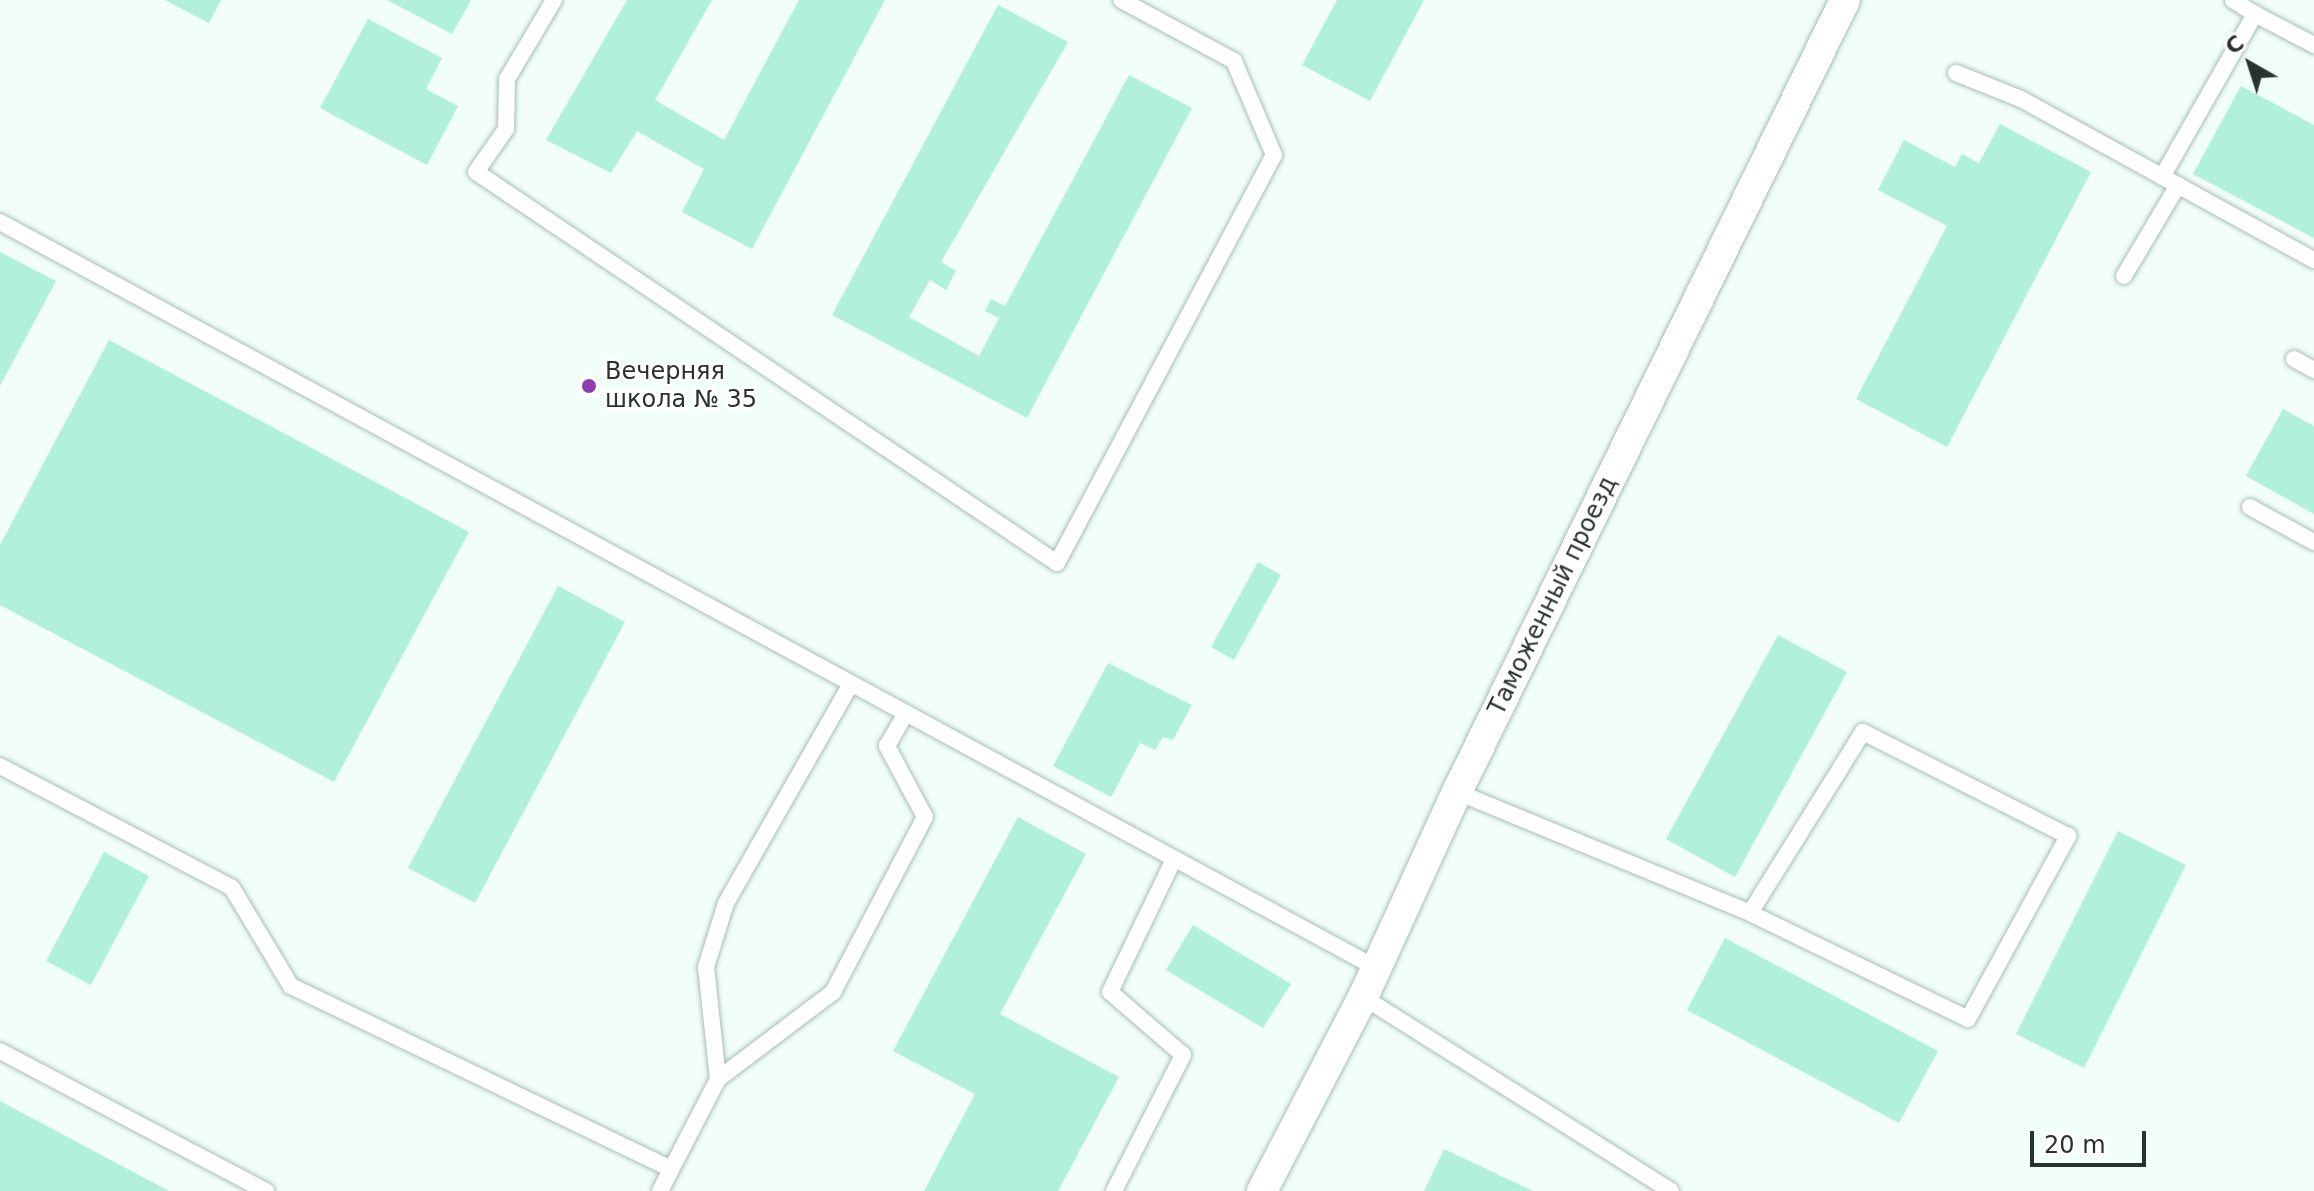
<!DOCTYPE html>
<html>
<head>
<meta charset="utf-8">
<style>
	body { margin:0 }
	#map { position:relative; width:2314px; height:1191px; overflow:hidden; background:#f1fef9; font-family:"DejaVu Sans",sans-serif }
	div>[style] { position:absolute }
	.building>* { inset:0; background:#b1f1dc }
	.roads { filter:drop-shadow(0 0 2px #a8bdb5) drop-shadow(0 0 2px #a8bdb5) }
	.service>* { height:16px; margin:-8px; padding:0 8px; transform-origin:8px; border-radius:8px; background:#fff }
	.minor>* { height:30px; margin:-15px; padding:0 15px; transform-origin:15px; border-radius:15px; background:#fff }
	.dots>* { width:22px; height:22px; translate:-50% -50%; box-sizing:border-box; border:4px solid #fff; border-radius:50% }
	span { translate:-50% -50%; white-space:nowrap; text-align:center; line-height:1.15; -webkit-text-stroke:6px #fff; paint-order:stroke }
	.poi-label { font-size:24px; color:#29322f }
	.left { translate:0 -50%; text-align:left }
	.street-label { font-size:24px; color:#29322f }
	.north { position:absolute; left:2210px; top:24px; width:80px; height:80px; -webkit-text-stroke:6px #fff; paint-order:stroke; rotate:321deg; font-size:22px; font-weight:700; line-height:32px; text-align:center; color:#29322f }
	.north::after { content:''; display:block; margin:auto; width:28px; height:36px; background:#29322f; clip-path:polygon(50% 0,100% 100%,50% 72%,0 100%) }
	.scale { position:absolute; left:2030px; top:1131px; width:116px; height:36px; box-sizing:border-box; border:4px solid #29322f; border-top:0; padding-left:10px; font-size:24px; line-height:28px; white-space:nowrap; color:#29322f; -webkit-text-stroke:6px #fff; paint-order:stroke }
</style>
</head>
<body>
<div id="map">
	<div class="building">
		<i style="clip-path:polygon(165px 0,221px 0,209px 23px)"></i>
		<i style="clip-path:polygon(387px 0,471px 0,452px 34px)"></i>
		<i style="clip-path:polygon(627px 0,712px 0,655px 100px,724px 140px,799px 0,885px 0,752px 249px,682px 212px,704px 169px,637px 131px,611px 173px,546px 140px)"></i>
		<i style="clip-path:polygon(1337px 0,1424px 0,1370px 101px,1302px 65px)"></i>
		<i style="clip-path:polygon(998px 5px,1068px 42px,941px 262px,956px 271px,946px 290px,930px 280px,909px 317px,979px 356px,999px 318px,985px 311px,991px 299px,1005px 306px,1129px 75px,1192px 108px,1027px 418px,832px 315px)"></i>
		<i style="clip-path:polygon(368px 19px,442px 58px,426px 89px,458px 106px,427px 165px,320px 108px)"></i>
		<i style="clip-path:polygon(2241px 86px,2314px 125px,2314px 238px,2193px 174px)"></i>
		<i style="clip-path:polygon(2000px 124px,2091px 172px,1947px 447px,1856px 399px,1947px 226px,1878px 190px,1904px 140px,1955px 167px,1962px 154px,1979px 163px)"></i>
		<i style="clip-path:polygon(0 252px,56px 281px,0 386px)"></i>
		<i style="clip-path:polygon(109px 340px,469px 532px,334px 782px,0 605px,0 545px)"></i>
		<i style="clip-path:polygon(2283px 409px,2314px 426px,2314px 514px,2246px 476px)"></i>
		<i style="clip-path:polygon(1258px 562px,1281px 575px,1234px 660px,1211px 647px)"></i>
		<i style="clip-path:polygon(558px 586px,625px 622px,475px 903px,408px 868px)"></i>
		<i style="clip-path:polygon(1778px 635px,1847px 672px,1735px 877px,1666px 839px)"></i>
		<i style="clip-path:polygon(1108px 663px,1192px 705px,1173px 740px,1163px 737px,1155px 750px,1140px 743px,1111px 797px,1053px 766px)"></i>
		<i style="clip-path:polygon(1018px 817px,1086px 854px,1000px 1014px,1119px 1077px,1058px 1191px,924px 1191px,975px 1094px,893px 1051px)"></i>
		<i style="clip-path:polygon(2118px 831px,2186px 865px,2084px 1068px,2016px 1034px)"></i>
		<i style="clip-path:polygon(104px 852px,149px 876px,91px 985px,46px 961px)"></i>
		<i style="clip-path:polygon(1193px 925px,1291px 984px,1263px 1028px,1166px 970px)"></i>
		<i style="clip-path:polygon(1725px 938px,1938px 1051px,1899px 1123px,1687px 1010px)"></i>
		<i style="clip-path:polygon(0 1101px,169px 1191px,0 1191px)"></i>
		<i style="clip-path:polygon(1444px 1149px,1533px 1191px,1424px 1191px)"></i>
	</div>
	<div class="roads">
		<div class="service">
			<i style="left:554px;top:0;width:92px;rotate:120.7deg"></i>
			<i style="left:507px;top:79px;width:50px;rotate:91.1deg"></i>
			<i style="left:506px;top:129px;width:52px;rotate:124.9deg"></i>
			<i style="left:476px;top:172px;width:700px;rotate:33.94deg"></i>
			<i style="left:1057px;top:563px;width:462px;rotate:-62deg"></i>
			<i style="left:1274px;top:155px;width:102px;rotate:-113.1deg"></i>
			<i style="left:1234px;top:61px;width:128px;rotate:-151.6deg"></i>
			<i style="left:2255px;top:14px;width:67px;rotate:27.7deg"></i>
			<i style="left:1956px;top:73px;width:70px;rotate:21.8deg"></i>
			<i style="left:2021px;top:99px;width:334px;rotate:28.8deg"></i>
			<i style="left:2162px;top:177px;width:188px;rotate:-60.3deg"></i>
			<i style="left:2255px;top:14px;width:26px;rotate:-148deg"></i>
			<i style="left:0;top:222px;width:1565px;rotate:28.46deg"></i>
			<i style="left:2124px;top:276px;width:106px;rotate:-59.3deg"></i>
			<i style="left:2294px;top:359px;width:23px;rotate:29deg"></i>
			<i style="left:2250px;top:507px;width:73px;rotate:28.7deg"></i>
			<i style="left:0;top:766px;width:262px;rotate:27.7deg"></i>
			<i style="left:232px;top:888px;width:114px;rotate:59deg"></i>
			<i style="left:291px;top:986px;width:422px;rotate:25.7deg"></i>
			<i style="left:1457px;top:792px;width:317px;rotate:22.4deg"></i>
			<i style="left:1750px;top:913px;width:242px;rotate:25.9deg"></i>
			<i style="left:1968px;top:1019px;width:209px;rotate:-61.3deg"></i>
			<i style="left:2068px;top:836px;width:230px;rotate:-153.1deg"></i>
			<i style="left:1863px;top:732px;width:213px;rotate:122deg"></i>
			<i style="left:1363px;top:997px;width:364px;rotate:32.2deg"></i>
			<i style="left:0;top:1051px;width:301px;rotate:27.8deg"></i>
			<i style="left:718px;top:1079px;width:113px;rotate:-96.1deg"></i>
			<i style="left:706px;top:967px;width:67px;rotate:-72.6deg"></i>
			<i style="left:726px;top:903px;width:252px;rotate:-60.3deg"></i>
			<i style="left:660px;top:1191px;width:126px;rotate:-62.6deg"></i>
			<i style="left:718px;top:1079px;width:144px;rotate:-37.1deg"></i>
			<i style="left:833px;top:992px;width:198px;rotate:-62.3deg"></i>
			<i style="left:925px;top:817px;width:81px;rotate:-118.2deg"></i>
			<i style="left:887px;top:746px;width:38px;rotate:-60deg"></i>
			<i style="left:1114px;top:1191px;width:153px;rotate:-63.1deg"></i>
			<i style="left:1183px;top:1055px;width:96px;rotate:-139.2deg"></i>
			<i style="left:1110px;top:992px;width:148px;rotate:-64.3deg"></i>
		</div>
		<div class="minor">
			<i style="left:1262px;top:1191px;width:219px;rotate:-62.5deg"></i>
			<i style="left:1363px;top:997px;width:226px;rotate:-65.4deg"></i>
			<i style="left:1457px;top:792px;width:882px;rotate:-63.9deg"></i>
		</div>
	</div>
	<div class="dots">
		<i style="left:589px;top:386px;background:#8f3dac"></i>
	</div>
	<div class="poi-label">
		<span class="left" style="left:605px;top:386px">Вечерняя<br>школа № 35</span>
	</div>
	<div class="street-label">
		<span style="left:1553px;top:596px;rotate:-64deg">Таможенный проезд</span>
	</div>
	<div class="north">С</div>
	<div class="scale">20 m</div>
</div>
</body>
</html>
